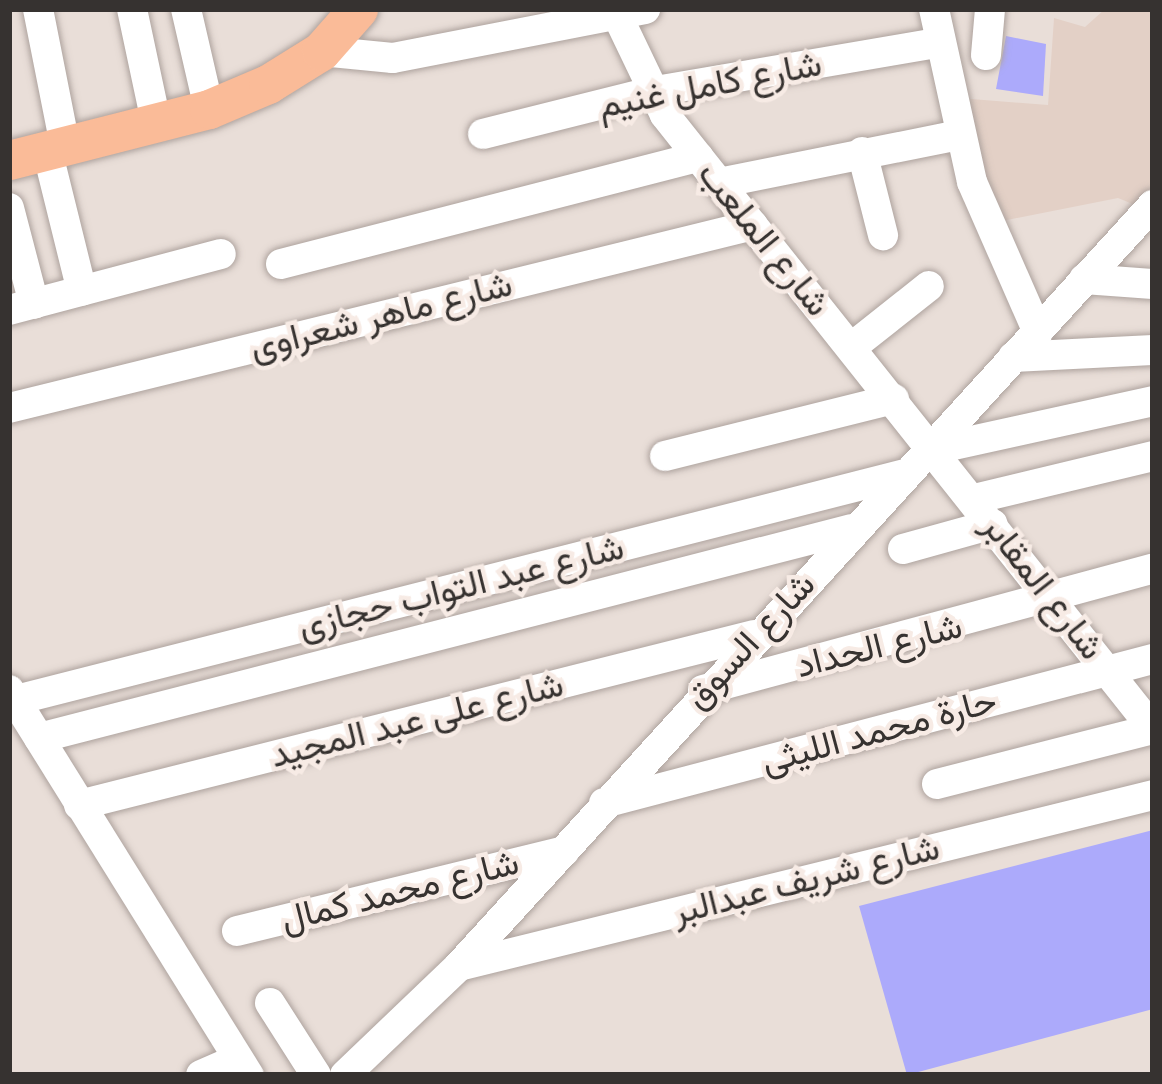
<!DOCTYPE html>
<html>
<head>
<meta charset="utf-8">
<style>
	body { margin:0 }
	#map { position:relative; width:1162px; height:1084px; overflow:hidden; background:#e9ded8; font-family:"Space Grotesk",Vazirmatn,sans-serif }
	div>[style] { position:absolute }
	.built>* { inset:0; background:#e3d0c6 }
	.building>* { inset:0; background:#acaafb }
	.roads { filter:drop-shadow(0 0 3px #aea39e) drop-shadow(0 0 3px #aea39e) }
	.minor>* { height:30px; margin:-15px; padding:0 15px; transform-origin:15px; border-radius:15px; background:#fff }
	.major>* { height:39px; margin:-19.5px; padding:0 19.5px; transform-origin:19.5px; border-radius:19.5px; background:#fabb98 }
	span { translate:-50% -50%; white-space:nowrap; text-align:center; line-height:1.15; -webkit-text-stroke:9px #f7ebe5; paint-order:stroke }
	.street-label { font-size:36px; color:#363230 }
	.frame { position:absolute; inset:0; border:12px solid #363230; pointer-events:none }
</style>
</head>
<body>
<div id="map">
	<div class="built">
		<i style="clip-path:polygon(1105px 9px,1153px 9px,1153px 194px,1140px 207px,1118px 198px,992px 223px,959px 98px,1048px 105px,1054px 18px,1085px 27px)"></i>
	</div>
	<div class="building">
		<i style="clip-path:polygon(1006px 36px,1046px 44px,1043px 96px,996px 89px)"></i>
		<i style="clip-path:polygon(1153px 830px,1153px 1009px,907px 1075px,859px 906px)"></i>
	</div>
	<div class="roads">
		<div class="minor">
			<i style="left:38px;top:9px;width:139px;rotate:78.8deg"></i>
			<i style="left:132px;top:9px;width:116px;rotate:78deg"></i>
			<i style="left:186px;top:9px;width:103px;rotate:77deg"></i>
			<i style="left:934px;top:9px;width:177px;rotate:77.6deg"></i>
			<i style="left:972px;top:182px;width:164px;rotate:66.3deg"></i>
			<i style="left:619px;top:19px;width:106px;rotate:64.4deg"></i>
			<i style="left:665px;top:115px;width:784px;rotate:51.52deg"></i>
			<i style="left:321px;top:51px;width:72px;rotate:5.6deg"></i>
			<i style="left:393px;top:58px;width:257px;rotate:-11deg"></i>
			<i style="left:986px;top:55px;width:46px;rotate:-85deg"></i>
			<i style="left:483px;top:134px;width:172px;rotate:-14.1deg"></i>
			<i style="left:650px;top:92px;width:292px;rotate:-9.7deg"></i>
			<i style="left:47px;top:150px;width:145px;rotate:76.1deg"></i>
			<i style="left:862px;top:152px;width:86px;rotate:75.8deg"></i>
			<i style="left:719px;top:183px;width:246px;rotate:-11.3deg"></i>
			<i style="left:9px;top:208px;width:99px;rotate:75.4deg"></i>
			<i style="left:281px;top:264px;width:431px;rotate:-14.4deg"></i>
			<i style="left:1084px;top:279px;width:69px;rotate:4.1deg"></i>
			<i style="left:9px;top:310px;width:219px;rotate:-14.8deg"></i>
			<i style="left:852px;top:347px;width:98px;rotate:-38.4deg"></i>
			<i style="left:1013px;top:357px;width:140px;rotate:-2.9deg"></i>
			<i style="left:9px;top:408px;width:766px;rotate:-13.82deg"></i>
			<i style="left:935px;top:449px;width:223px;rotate:-12.4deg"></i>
			<i style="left:665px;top:456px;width:236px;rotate:-14deg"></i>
			<i style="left:974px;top:499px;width:184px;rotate:-13.5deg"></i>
			<i style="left:903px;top:549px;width:93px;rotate:-15.5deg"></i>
			<i style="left:9px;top:690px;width:454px;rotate:58.1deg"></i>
			<i style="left:703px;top:690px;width:466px;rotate:-15.1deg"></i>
			<i style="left:16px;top:700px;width:917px;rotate:-14.26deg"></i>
			<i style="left:39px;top:738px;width:839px;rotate:-14.42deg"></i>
			<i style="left:937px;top:784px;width:223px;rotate:-14.3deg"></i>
			<i style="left:604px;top:803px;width:568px;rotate:-14.7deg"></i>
			<i style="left:79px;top:805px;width:696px;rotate:-14.14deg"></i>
			<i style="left:237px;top:931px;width:337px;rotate:-13.7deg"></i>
			<i style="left:459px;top:966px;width:715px;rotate:-13.84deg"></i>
			<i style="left:270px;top:1003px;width:85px;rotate:57.4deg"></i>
			<i style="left:201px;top:1075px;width:40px;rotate:-23.4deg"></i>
			<i style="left:345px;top:1075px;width:158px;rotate:-43.7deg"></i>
			<i style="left:459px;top:966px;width:1030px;rotate:-47.64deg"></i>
		</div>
		<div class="major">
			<i style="left:9px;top:160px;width:206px;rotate:-14.3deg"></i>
			<i style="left:209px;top:109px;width:64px;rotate:-23deg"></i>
			<i style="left:268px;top:84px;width:62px;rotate:-31.9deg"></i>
			<i style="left:321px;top:51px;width:56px;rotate:-48.6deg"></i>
		</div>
	</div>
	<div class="street-label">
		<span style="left:710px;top:85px;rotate:-11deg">شارع كامل غنيم</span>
		<span style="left:764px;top:239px;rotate:51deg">شارع الملعب</span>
		<span style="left:381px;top:316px;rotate:-14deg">شارع ماهر شعراوى</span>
		<span style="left:461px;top:587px;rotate:-14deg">شارع عبد التواب حجازى</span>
		<span style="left:1043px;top:587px;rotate:52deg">شارع المقابر</span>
		<span style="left:750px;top:641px;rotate:-47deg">شارع السوق</span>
		<span style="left:879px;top:646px;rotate:-14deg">شارع الحداد</span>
		<span style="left:417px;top:720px;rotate:-14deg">شارع على عبد المجيد</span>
		<span style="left:879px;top:731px;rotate:-15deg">حارة محمد الليثى</span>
		<span style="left:806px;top:880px;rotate:-14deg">شارع شريف عبدالبر</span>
		<span style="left:400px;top:891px;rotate:-14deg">شارع محمد كمال</span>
	</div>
	<div class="frame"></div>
</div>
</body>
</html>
